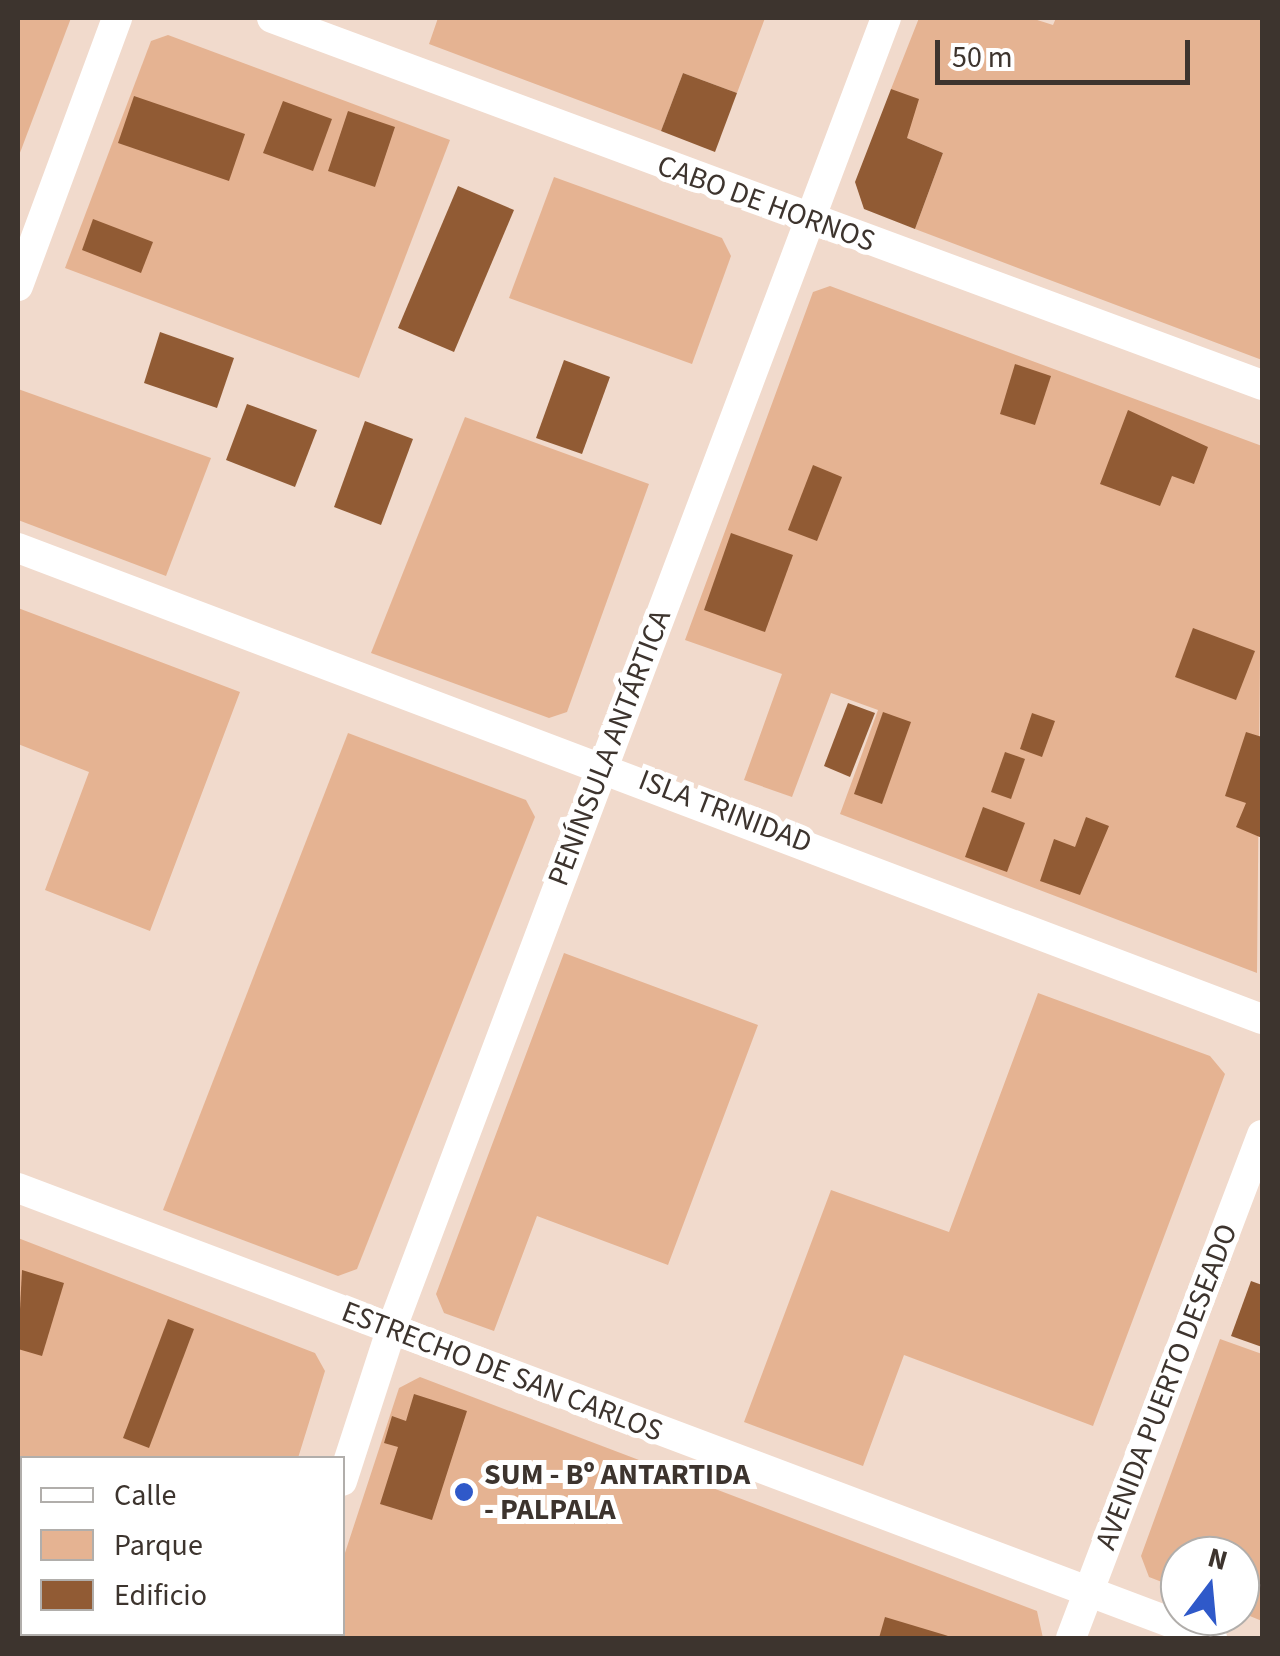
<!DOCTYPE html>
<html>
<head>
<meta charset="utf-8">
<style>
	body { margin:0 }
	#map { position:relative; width:1280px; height:1656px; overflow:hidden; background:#f1dacc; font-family:"Source Sans 3",sans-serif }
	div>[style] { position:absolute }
	.green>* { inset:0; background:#e5b392 }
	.building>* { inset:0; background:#915b34 }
	.minor>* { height:30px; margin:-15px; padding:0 15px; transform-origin:15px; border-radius:15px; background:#fff }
	.dots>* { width:28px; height:28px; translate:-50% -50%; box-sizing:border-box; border:5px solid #fff; border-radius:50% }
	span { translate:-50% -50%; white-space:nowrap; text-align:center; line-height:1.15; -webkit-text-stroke:10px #fff; paint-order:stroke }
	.street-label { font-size:30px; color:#3d342e }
	.poi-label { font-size:30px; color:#3d342e; font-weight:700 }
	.left { translate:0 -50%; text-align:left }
	.frame { position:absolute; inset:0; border:20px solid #3d342e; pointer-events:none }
	.legend { position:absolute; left:20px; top:1456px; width:325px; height:180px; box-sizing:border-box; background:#fff; border:2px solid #b1aeab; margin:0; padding:12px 18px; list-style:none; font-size:30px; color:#3d342e }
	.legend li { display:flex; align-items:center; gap:20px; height:50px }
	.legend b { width:50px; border:2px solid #b1aeab }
	.north { position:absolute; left:1160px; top:1536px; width:100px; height:100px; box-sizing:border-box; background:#fff; border:2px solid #b1aeab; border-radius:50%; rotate:16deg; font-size:28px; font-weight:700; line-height:40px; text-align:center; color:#3d342e }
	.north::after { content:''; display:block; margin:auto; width:35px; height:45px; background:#2f59c9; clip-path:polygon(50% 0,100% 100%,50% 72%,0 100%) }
	.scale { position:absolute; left:935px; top:40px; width:255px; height:45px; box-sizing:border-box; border:5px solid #3d342e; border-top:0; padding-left:12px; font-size:30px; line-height:35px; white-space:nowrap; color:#3d342e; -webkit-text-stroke:8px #fff; paint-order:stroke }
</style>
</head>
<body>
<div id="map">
	<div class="green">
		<i style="clip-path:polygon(18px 18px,71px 18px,18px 158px)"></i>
		<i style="clip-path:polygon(438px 18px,765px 18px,737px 93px,683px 73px,661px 131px,429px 44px)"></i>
		<i style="clip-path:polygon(919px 18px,1031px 18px,1053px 25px,1056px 18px,1262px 18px,1262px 360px,915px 229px,943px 153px,907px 138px,891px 89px)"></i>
		<i style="clip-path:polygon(168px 35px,450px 140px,359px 378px,65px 268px,151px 41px)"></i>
		<i style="clip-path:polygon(554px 177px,722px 238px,731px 256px,692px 364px,509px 298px)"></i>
		<i style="clip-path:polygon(830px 286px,1262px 446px,1257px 973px,840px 814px,878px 710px,831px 693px,792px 797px,744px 780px,782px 674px,685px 640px,813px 292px)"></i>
		<i style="clip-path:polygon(18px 389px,211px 458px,166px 576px,18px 520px)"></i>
		<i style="clip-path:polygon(465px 417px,649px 484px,567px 712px,549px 718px,371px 653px)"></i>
		<i style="clip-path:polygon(18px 608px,240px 692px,150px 931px,45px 890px,89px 772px,18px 744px)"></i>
		<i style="clip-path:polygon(348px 733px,526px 800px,535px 817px,357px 1269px,338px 1276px,163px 1210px)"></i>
		<i style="clip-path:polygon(564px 953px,758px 1025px,668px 1265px,537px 1216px,494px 1331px,444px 1313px,436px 1294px)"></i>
		<i style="clip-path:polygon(1038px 993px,1210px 1056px,1225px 1074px,1093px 1426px,904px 1355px,863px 1466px,744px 1422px,831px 1190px,949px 1232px)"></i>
		<i style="clip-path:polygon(18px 1238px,315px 1353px,325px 1371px,298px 1458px,22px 1458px,18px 1497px)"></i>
		<i style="clip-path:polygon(1220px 1339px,1262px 1354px,1262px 1621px,1240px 1612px,1240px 1556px,1180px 1556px,1180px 1589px,1149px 1577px,1141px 1556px)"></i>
		<i style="clip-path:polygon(420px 1377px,1037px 1611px,1043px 1638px,316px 1638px,342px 1634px,343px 1559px,399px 1388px)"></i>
		<i style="clip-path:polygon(22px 1524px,22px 1634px,181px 1638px,18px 1638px)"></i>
	</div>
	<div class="building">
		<i style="clip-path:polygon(683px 73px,737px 93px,715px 152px,661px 131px)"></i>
		<i style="clip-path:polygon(891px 89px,919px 99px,907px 138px,943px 153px,915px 229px,864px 209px,855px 182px)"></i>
		<i style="clip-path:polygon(134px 96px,245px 134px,229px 181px,118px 143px)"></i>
		<i style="clip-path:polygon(283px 101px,332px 119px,313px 171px,263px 153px)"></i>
		<i style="clip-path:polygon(348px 111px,395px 127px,375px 187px,328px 171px)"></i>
		<i style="clip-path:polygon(458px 186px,514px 210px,454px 352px,398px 328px)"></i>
		<i style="clip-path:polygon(93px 219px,153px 242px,141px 273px,82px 250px)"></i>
		<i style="clip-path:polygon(160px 332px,234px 358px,217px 408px,144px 383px)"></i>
		<i style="clip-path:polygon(564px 360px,610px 377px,582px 454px,536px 438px)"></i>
		<i style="clip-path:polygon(1015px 364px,1051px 376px,1035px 425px,1000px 414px)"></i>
		<i style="clip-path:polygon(247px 404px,317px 430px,295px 487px,226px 460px)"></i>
		<i style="clip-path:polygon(1128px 410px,1208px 447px,1194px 484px,1172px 476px,1160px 506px,1100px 484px)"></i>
		<i style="clip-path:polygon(365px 421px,413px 439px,381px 525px,334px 507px)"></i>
		<i style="clip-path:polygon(813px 465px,842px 477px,817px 541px,788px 530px)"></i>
		<i style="clip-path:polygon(731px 533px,793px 555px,765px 632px,704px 610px)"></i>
		<i style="clip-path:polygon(1193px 628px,1255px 651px,1236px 700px,1175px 677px)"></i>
		<i style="clip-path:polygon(848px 703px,875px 713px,850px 777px,824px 766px)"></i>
		<i style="clip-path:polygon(883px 712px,911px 722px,882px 804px,854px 794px)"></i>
		<i style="clip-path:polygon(1032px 713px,1055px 721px,1042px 757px,1020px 749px)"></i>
		<i style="clip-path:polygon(1246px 732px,1262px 737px,1262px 838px,1236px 827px,1246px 803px,1225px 796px)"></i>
		<i style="clip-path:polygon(1005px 752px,1025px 759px,1011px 799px,991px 792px)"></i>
		<i style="clip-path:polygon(983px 807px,1025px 823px,1007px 872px,965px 857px)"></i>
		<i style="clip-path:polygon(1086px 817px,1109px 826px,1080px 895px,1040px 881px,1054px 839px,1075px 847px)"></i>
		<i style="clip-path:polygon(22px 1270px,64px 1283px,42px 1356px,18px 1349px)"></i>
		<i style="clip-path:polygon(1251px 1281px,1262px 1285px,1262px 1347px,1231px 1336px)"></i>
		<i style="clip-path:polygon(168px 1319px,194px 1329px,149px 1448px,123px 1438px)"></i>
		<i style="clip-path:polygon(414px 1394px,467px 1411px,432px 1520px,380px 1504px,398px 1447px,384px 1443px,392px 1416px,406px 1421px)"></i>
		<i style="clip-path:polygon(885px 1617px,945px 1635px,954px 1638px,879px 1638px)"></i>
	</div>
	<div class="minor">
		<i style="left:272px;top:18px;width:1056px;rotate:20.34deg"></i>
		<i style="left:18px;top:286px;width:286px;rotate:-69.7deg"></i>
		<i style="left:18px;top:548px;width:1330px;rotate:20.74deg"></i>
		<i style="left:18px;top:1188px;width:1276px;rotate:20.65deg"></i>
		<i style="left:342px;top:1481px;width:159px;rotate:-72deg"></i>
		<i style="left:391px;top:1330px;width:1402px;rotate:-69.33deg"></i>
		<i style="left:292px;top:1638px;width:4px;rotate:-63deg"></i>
		<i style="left:1071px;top:1638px;width:538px;rotate:-69.21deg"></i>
	</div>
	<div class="dots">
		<i style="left:464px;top:1492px;background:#2f59c9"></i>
	</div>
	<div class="street-label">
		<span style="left:766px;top:204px;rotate:20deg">CABO DE HORNOS</span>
		<span style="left:610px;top:748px;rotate:-69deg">PENÍNSULA ANTÁRTICA</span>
		<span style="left:725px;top:812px;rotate:21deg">ISLA TRINIDAD</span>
		<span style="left:502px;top:1372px;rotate:21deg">ESTRECHO DE SAN CARLOS</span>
		<span style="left:1167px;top:1387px;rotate:-69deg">AVENIDA PUERTO DESEADO</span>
	</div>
	<div class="poi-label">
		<span class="left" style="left:484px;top:1492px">SUM - Bº ANTARTIDA<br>- PALPALA</span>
	</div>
	<div class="frame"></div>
	<ul class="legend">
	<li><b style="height:12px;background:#fff"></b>Calle</li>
	<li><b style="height:28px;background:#e5b392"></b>Parque</li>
	<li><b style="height:28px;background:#915b34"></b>Edificio</li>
	</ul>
	<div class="north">N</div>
	<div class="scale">50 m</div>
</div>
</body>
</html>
